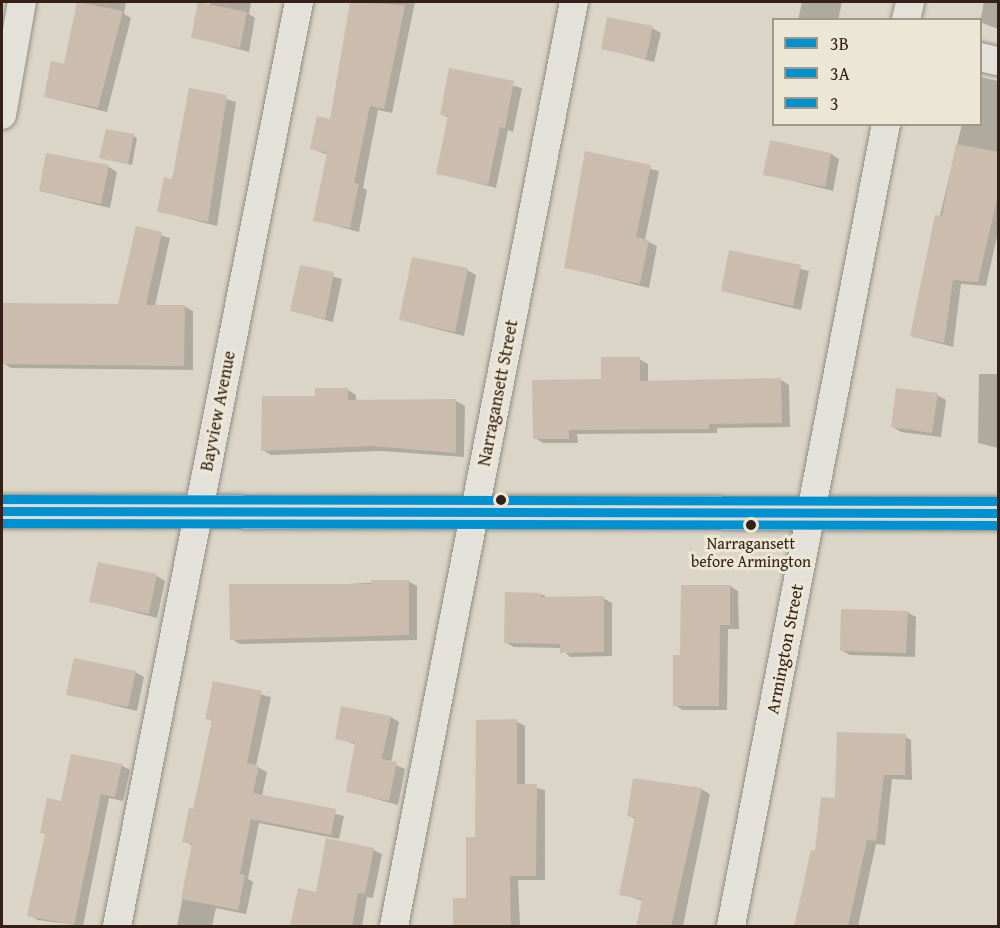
<!DOCTYPE html>
<html>
<head>
<meta charset="utf-8">
<style>
	body { margin:0 }
	#map { position:relative; width:1000px; height:928px; overflow:hidden; background:#dad5c6; font-family:"Gentium Book Plus",serif }
	div>[style] { position:absolute }
	.shadow>* { inset:0; background:#0003 }
	.building>* { inset:0; background:#cbbcae }
	.roads { filter:drop-shadow(0 0 2px #918c82) drop-shadow(0 0 2px #918c82) }
	.minor>* { height:28px; margin:-14px; padding:0 14px; transform-origin:14px; border-radius:14px; background:#e3e1d9 }
	.primary>* { height:33px; margin:-16.5px; padding:0 16.5px; transform-origin:16.5px; border-radius:16.5px; background:#dedcd3 }
	.bus-1>* { height:9px; margin:-4.5px; padding:0 4.5px; transform-origin:4.5px; border-radius:4.5px; background:#0092d0 }
	.bus-2>* { height:9px; margin:-4.5px; padding:0 4.5px; transform-origin:4.5px; border-radius:4.5px; background:#0092d0 }
	.bus-3>* { height:9px; margin:-4.5px; padding:0 4.5px; transform-origin:4.5px; border-radius:4.5px; background:#0092d0 }
	.dots>* { width:16px; height:16px; translate:-50% -50%; box-sizing:border-box; border:3px solid #ece7d5; border-radius:50% }
	span { translate:-50% -50%; white-space:nowrap; text-align:center; line-height:1.15; -webkit-text-stroke:6px #ece7d5; paint-order:stroke }
	.bus-label { font-size:16px; color:#352017 }
	.street-label { font-size:18px; color:#352017 }
	.frame { position:absolute; inset:0; border:3px solid #352017; pointer-events:none }
	.legend { position:absolute; left:772px; top:18px; width:210px; height:108px; box-sizing:border-box; background:#ece7d5; border:2px solid #a39789; margin:0; padding:8px 10px; list-style:none; font-size:18px; color:#352017 }
	.legend li { display:flex; align-items:center; gap:12px; height:30px }
	.legend b { width:30px; border:2px solid #a39789 }
</style>
</head>
<body>
<div id="map">
	<div class="shadow">
		<i style="clip-path:polygon(79px 2px,126px 2px,124px 14px,131px 18px,107px 112px,46px 97px,66px 66px)"></i>
		<i style="clip-path:polygon(211px 2px,251px 2px,249px 14px,255px 18px,249px 52px,193px 37px)"></i>
		<i style="clip-path:polygon(354px 2px,415px 2px,392px 113px,378px 110px,363px 188px,367px 190px,359px 232px,315px 220px,328px 155px,312px 149px,331px 121px)"></i>
		<i style="clip-path:polygon(802px 2px,842px 2px,838px 20px,798px 20px)"></i>
		<i style="clip-path:polygon(984px 2px,998px 2px,998px 29px,980px 22px)"></i>
		<i style="clip-path:polygon(652px 28px,661px 33px,654px 62px,603px 48px)"></i>
		<i style="clip-path:polygon(451px 69px,522px 88px,513px 132px,508px 130px,496px 188px,438px 173px,449px 118px,441px 114px)"></i>
		<i style="clip-path:polygon(980px 77px,998px 81px,998px 232px,986px 286px,961px 284px,953px 347px,911px 336px,962px 124px,980px 124px)"></i>
		<i style="clip-path:polygon(190px 89px,236px 102px,217px 226px,158px 211px,173px 181px)"></i>
		<i style="clip-path:polygon(133px 136px,137px 138px,132px 165px,105px 159px)"></i>
		<i style="clip-path:polygon(586px 153px,659px 171px,645px 240px,657px 246px,649px 288px,565px 267px)"></i>
		<i style="clip-path:polygon(831px 154px,839px 159px,833px 191px,765px 174px)"></i>
		<i style="clip-path:polygon(109px 167px,117px 172px,110px 208px,40px 191px)"></i>
		<i style="clip-path:polygon(137px 228px,170px 238px,155px 306px,184px 306px,193px 311px,193px 370px,11px 368px,3px 363px,120px 306px)"></i>
		<i style="clip-path:polygon(731px 252px,809px 271px,801px 310px,723px 291px)"></i>
		<i style="clip-path:polygon(301px 267px,342px 279px,333px 322px,292px 311px)"></i>
		<i style="clip-path:polygon(467px 270px,476px 275px,464px 336px,401px 320px)"></i>
		<i style="clip-path:polygon(639px 359px,648px 364px,648px 382px,781px 380px,789px 385px,790px 427px,717px 428px,717px 433px,577px 434px,578px 443px,543px 443px,535px 438px,603px 380px)"></i>
		<i style="clip-path:polygon(979px 374px,998px 374px,998px 448px,978px 443px)"></i>
		<i style="clip-path:polygon(348px 390px,356px 395px,356px 401px,456px 401px,465px 406px,464px 457px,381px 451px,271px 455px,263px 450px)"></i>
		<i style="clip-path:polygon(937px 395px,946px 400px,941px 437px,901px 432px,893px 427px)"></i>
		<i style="clip-path:polygon(157px 576px,165px 581px,157px 618px,91px 601px)"></i>
		<i style="clip-path:polygon(408px 581px,417px 586px,417px 640px,240px 644px,232px 639px,266px 588px)"></i>
		<i style="clip-path:polygon(730px 586px,738px 591px,739px 629px,728px 629px,727px 710px,683px 710px,674px 705px,682px 657px)"></i>
		<i style="clip-path:polygon(541px 594px,548px 598px,603px 598px,612px 603px,612px 656px,570px 657px,561px 648px,514px 647px,505px 642px)"></i>
		<i style="clip-path:polygon(907px 612px,916px 617px,915px 657px,850px 655px,841px 650px)"></i>
		<i style="clip-path:polygon(135px 672px,144px 677px,137px 711px,68px 694px)"></i>
		<i style="clip-path:polygon(214px 683px,271px 697px,256px 766px,267px 772px,262px 796px,344px 816px,339px 839px,259px 823px,248px 879px,253px 882px,246px 914px,216px 908px,212px 926px,177px 926px,193px 846px,184px 841px,194px 811px,213px 722px,207px 718px)"></i>
		<i style="clip-path:polygon(391px 717px,399px 722px,391px 763px,405px 769px,398px 805px,347px 791px,357px 745px,336px 738px)"></i>
		<i style="clip-path:polygon(516px 721px,525px 726px,525px 785px,545px 790px,545px 880px,518px 880px,520px 926px,454px 926px,468px 900px,476px 838px)"></i>
		<i style="clip-path:polygon(902px 735px,911px 740px,912px 780px,892px 779px,885px 845px,876px 844px,858px 926px,795px 926px,817px 853px)"></i>
		<i style="clip-path:polygon(121px 765px,130px 770px,123px 801px,109px 798px,83px 926px,38px 920px,29px 915px,46px 835px,41px 832px,62px 803px)"></i>
		<i style="clip-path:polygon(701px 789px,710px 794px,683px 926px,638px 926px,643px 901px,621px 894px,636px 820px,629px 815px)"></i>
		<i style="clip-path:polygon(373px 850px,382px 854px,373px 898px,367px 897px,362px 926px,292px 926px,317px 893px)"></i>
	</div>
	<div class="building">
		<i style="clip-path:polygon(77px 2px,123px 11px,98px 108px,44px 97px,51px 61px,64px 64px)"></i>
		<i style="clip-path:polygon(198px 2px,247px 12px,240px 48px,191px 38px)"></i>
		<i style="clip-path:polygon(350px 2px,405px 5px,384px 109px,370px 106px,354px 183px,359px 184px,350px 228px,313px 221px,327px 153px,310px 149px,317px 116px,330px 119px)"></i>
		<i style="clip-path:polygon(607px 17px,653px 26px,646px 59px,601px 49px)"></i>
		<i style="clip-path:polygon(449px 68px,514px 81px,505px 128px,500px 127px,488px 185px,436px 174px,448px 116px,440px 115px)"></i>
		<i style="clip-path:polygon(189px 88px,227px 95px,208px 222px,157px 212px,164px 177px,172px 179px)"></i>
		<i style="clip-path:polygon(106px 129px,134px 134px,128px 164px,99px 158px)"></i>
		<i style="clip-path:polygon(770px 140px,831px 153px,825px 187px,763px 175px)"></i>
		<i style="clip-path:polygon(956px 144px,999px 152px,999px 190px,978px 282px,953px 280px,944px 343px,910px 336px,935px 215px,942px 216px)"></i>
		<i style="clip-path:polygon(585px 151px,651px 165px,636px 237px,649px 240px,640px 284px,564px 268px)"></i>
		<i style="clip-path:polygon(46px 153px,109px 165px,101px 204px,39px 191px)"></i>
		<i style="clip-path:polygon(136px 226px,162px 232px,146px 305px,185px 305px,184px 366px,2px 364px,2px 303px,118px 304px)"></i>
		<i style="clip-path:polygon(729px 250px,801px 265px,793px 306px,721px 291px)"></i>
		<i style="clip-path:polygon(412px 257px,468px 268px,455px 332px,399px 320px)"></i>
		<i style="clip-path:polygon(300px 265px,334px 272px,325px 319px,290px 311px)"></i>
		<i style="clip-path:polygon(601px 357px,640px 357px,640px 381px,781px 378px,782px 423px,709px 424px,709px 429px,569px 430px,569px 439px,533px 439px,532px 380px,601px 379px)"></i>
		<i style="clip-path:polygon(315px 388px,348px 388px,348px 400px,456px 399px,456px 453px,371px 446px,261px 451px,262px 396px,315px 396px)"></i>
		<i style="clip-path:polygon(896px 388px,938px 393px,932px 433px,891px 427px)"></i>
		<i style="clip-path:polygon(98px 562px,157px 574px,149px 614px,89px 602px)"></i>
		<i style="clip-path:polygon(371px 580px,409px 580px,409px 635px,230px 640px,229px 584px,371px 584px)"></i>
		<i style="clip-path:polygon(681px 585px,730px 585px,730px 625px,720px 625px,719px 706px,673px 706px,673px 655px,680px 655px)"></i>
		<i style="clip-path:polygon(505px 592px,541px 593px,541px 597px,604px 596px,604px 652px,560px 653px,560px 644px,504px 643px)"></i>
		<i style="clip-path:polygon(841px 609px,908px 611px,906px 653px,840px 651px)"></i>
		<i style="clip-path:polygon(74px 658px,136px 671px,128px 707px,66px 695px)"></i>
		<i style="clip-path:polygon(213px 681px,262px 691px,247px 763px,259px 766px,253px 793px,336px 809px,331px 835px,251px 819px,240px 874px,245px 875px,238px 910px,181px 899px,192px 844px,182px 842px,189px 808px,193px 809px,212px 720px,205px 719px)"></i>
		<i style="clip-path:polygon(341px 706px,391px 716px,382px 759px,397px 762px,389px 801px,346px 792px,355px 743px,335px 739px)"></i>
		<i style="clip-path:polygon(517px 719px,517px 784px,537px 784px,536px 876px,510px 876px,511px 927px,453px 927px,453px 898px,466px 898px,466px 837px,475px 837px,476px 720px)"></i>
		<i style="clip-path:polygon(837px 732px,906px 734px,905px 775px,884px 775px,876px 841px,867px 840px,848px 927px,794px 927px,811px 850px,815px 851px,821px 797px,835px 798px)"></i>
		<i style="clip-path:polygon(71px 754px,122px 764px,115px 797px,101px 794px,74px 925px,27px 916px,45px 834px,40px 833px,47px 798px,61px 801px)"></i>
		<i style="clip-path:polygon(633px 778px,702px 788px,671px 927px,636px 927px,642px 899px,619px 895px,635px 817px,627px 816px)"></i>
		<i style="clip-path:polygon(326px 838px,374px 848px,365px 894px,358px 893px,352px 927px,290px 927px,298px 888px,316px 892px)"></i>
	</div>
	<div class="roads">
		<div class="minor">
			<i style="left:906px;top:20px;width:18px;rotate:-77deg"></i>
			<i style="left:980px;top:57px;width:18px;rotate:13deg"></i>
			<i style="left:2px;top:115px;width:115px;rotate:-80deg"></i>
			<i style="left:117px;top:926px;width:942px;rotate:-78.86deg"></i>
			<i style="left:394px;top:926px;width:941px;rotate:-78.98deg"></i>
			<i style="left:731px;top:926px;width:817px;rotate:-79.06deg"></i>
		</div>
		<div class="primary">
			<i style="left:2px;top:511px;width:996px;rotate:0.12deg"></i>
		</div>
	</div>
	<div class="bus-1">
		<i style="left:2px;top:511px;width:996px;rotate:0.12deg"></i>
	</div>
	<div class="bus-2">
		<i style="left:2px;top:523px;width:996px;rotate:0.12deg"></i>
	</div>
	<div class="bus-3">
		<i style="left:2px;top:499px;width:996px;rotate:0.12deg"></i>
	</div>
	<div class="dots">
		<i style="left:501px;top:500px;background:#352017"></i>
		<i style="left:751px;top:525px;background:#352017"></i>
	</div>
	<div class="bus-label">
		<span style="left:751px;top:552px">Narragansett<br>before Armington</span>
	</div>
	<div class="street-label">
		<span style="left:498px;top:393px;rotate:-79deg">Narragansett Street</span>
		<span style="left:218px;top:411px;rotate:-79deg">Bayview Avenue</span>
		<span style="left:785px;top:649px;rotate:-79deg">Armington Street</span>
	</div>
	<div class="frame"></div>
	<ul class="legend">
	<li><b style="height:8px;background:#0092d0"></b>3B</li>
	<li><b style="height:8px;background:#0092d0"></b>3A</li>
	<li><b style="height:8px;background:#0092d0"></b>3</li>
	</ul>
</div>
</body>
</html>
